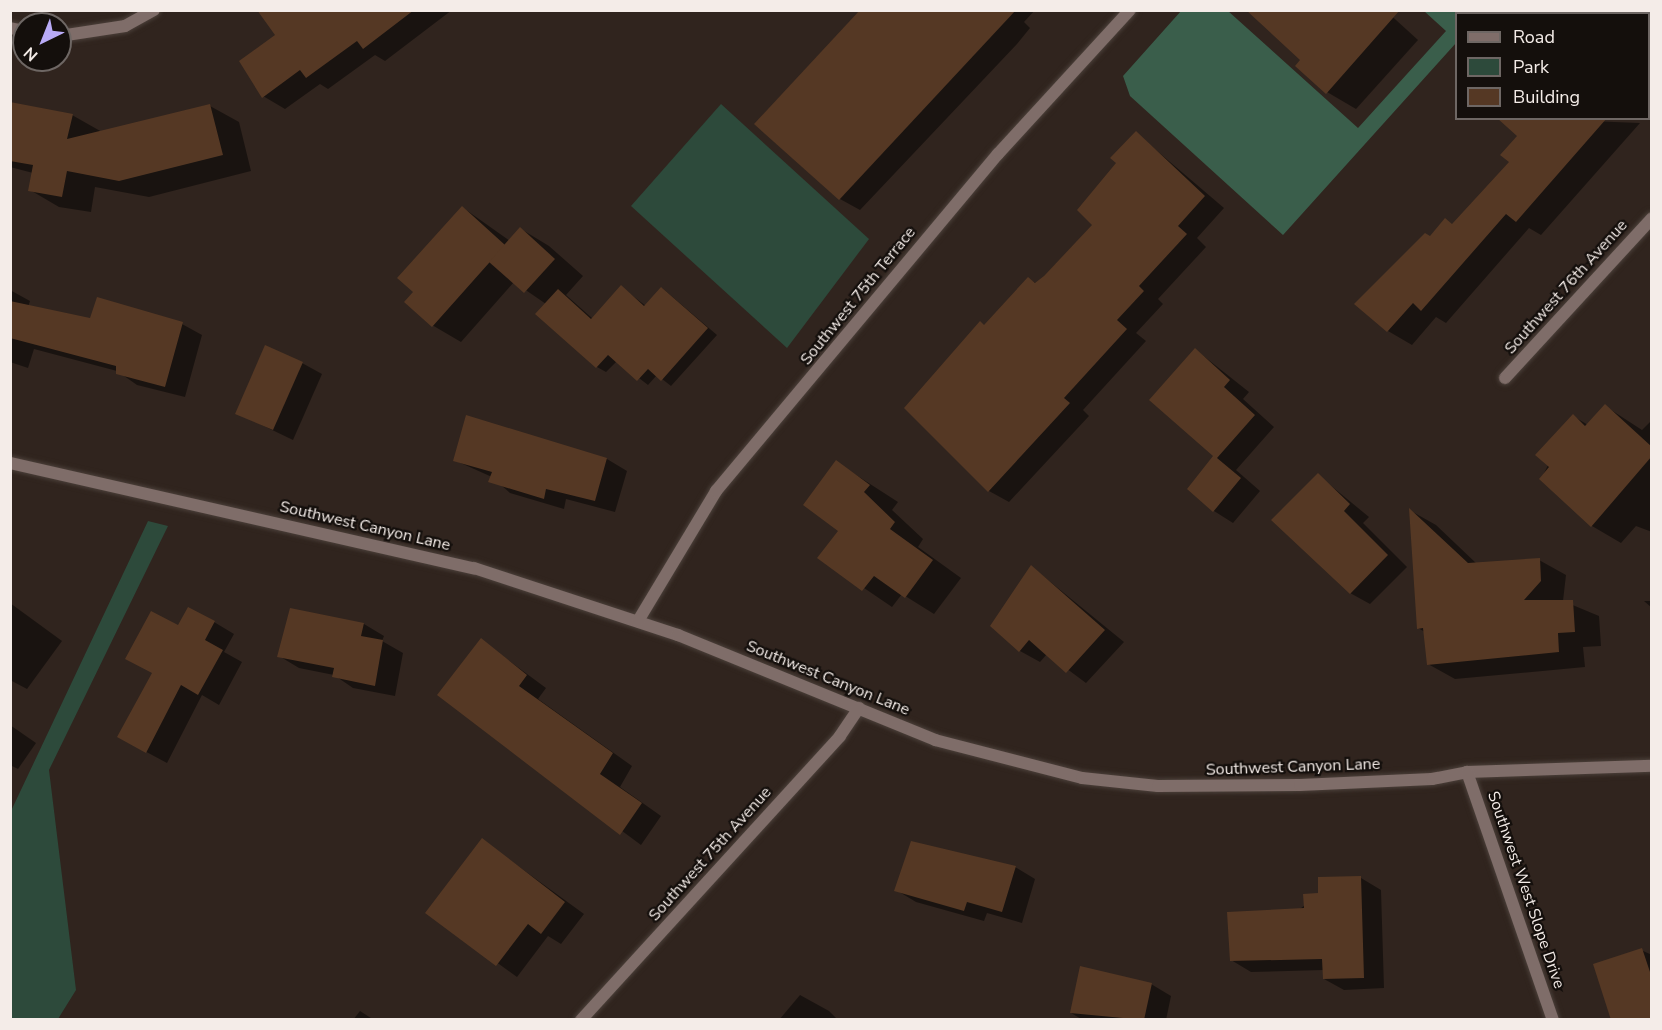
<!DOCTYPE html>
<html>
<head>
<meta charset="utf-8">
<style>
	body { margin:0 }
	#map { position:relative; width:1662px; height:1030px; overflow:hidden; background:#30241e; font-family:"Nunito Sans",sans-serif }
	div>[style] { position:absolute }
	.green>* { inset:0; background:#2d4a3b }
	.forest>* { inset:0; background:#3a5e4b }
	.shadow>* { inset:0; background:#0007 }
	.building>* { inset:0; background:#553824 }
	.roads { filter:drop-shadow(0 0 2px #4b403a) drop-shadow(0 0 2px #4b403a) }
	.street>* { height:12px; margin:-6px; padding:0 6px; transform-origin:6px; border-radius:6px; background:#7f6d69 }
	span { translate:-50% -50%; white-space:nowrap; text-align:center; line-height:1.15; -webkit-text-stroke:4.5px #140f0c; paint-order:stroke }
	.street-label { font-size:16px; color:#f4ece8 }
	.frame { position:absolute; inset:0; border:12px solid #f4ece8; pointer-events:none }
	.legend { position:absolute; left:1455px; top:12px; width:195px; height:108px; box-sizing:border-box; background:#140f0c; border:2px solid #6e6764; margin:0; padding:8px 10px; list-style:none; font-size:18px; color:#f4ece8 }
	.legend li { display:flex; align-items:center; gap:12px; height:30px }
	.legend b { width:30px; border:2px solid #6e6764 }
	.north { position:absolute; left:12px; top:12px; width:60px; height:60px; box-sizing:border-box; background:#140f0c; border:2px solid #6e6764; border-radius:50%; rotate:223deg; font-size:16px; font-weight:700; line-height:24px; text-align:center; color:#f4ece8 }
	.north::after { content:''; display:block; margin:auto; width:21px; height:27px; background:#b9abf7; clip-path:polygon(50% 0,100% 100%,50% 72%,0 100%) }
</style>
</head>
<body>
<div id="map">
	<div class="green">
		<i style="clip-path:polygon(721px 104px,869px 239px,787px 348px,631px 206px)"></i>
		<i style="clip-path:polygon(148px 521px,168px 526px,49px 770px,76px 990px,58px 1019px,11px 1019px,11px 811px)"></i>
	</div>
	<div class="forest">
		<i style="clip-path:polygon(1181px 11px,1228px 11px,1358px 128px,1446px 31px,1424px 11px,1486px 11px,1456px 14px,1456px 43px,1283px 235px,1130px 96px,1123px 76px)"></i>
	</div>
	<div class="shadow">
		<i style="clip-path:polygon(273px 10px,452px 10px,385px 61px,375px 55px,328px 89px,320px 84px,285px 109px,263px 96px,277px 36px)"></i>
		<i style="clip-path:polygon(861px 10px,1035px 10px,1024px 22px,1030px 28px,1017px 44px,860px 210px,840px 199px)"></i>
		<i style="clip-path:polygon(1385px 10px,1418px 40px,1356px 109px,1327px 92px,1302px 60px)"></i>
		<i style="clip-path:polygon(1637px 10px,1652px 10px,1648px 91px,1648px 14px,1634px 14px)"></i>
		<i style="clip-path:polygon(10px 103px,72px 115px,102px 132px,210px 106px,239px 122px,251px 171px,149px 197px,95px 187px,91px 212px,59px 207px,30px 190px,33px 173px,10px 167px)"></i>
		<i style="clip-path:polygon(1514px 118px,1640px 123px,1541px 235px,1529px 228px,1446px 323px,1436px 317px,1412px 345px,1388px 331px,1430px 237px,1445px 220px,1453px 225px,1511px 162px,1520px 136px)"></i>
		<i style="clip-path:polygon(1136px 133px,1224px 208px,1197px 238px,1206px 247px,1158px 299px,1163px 304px,1136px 333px,1146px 341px,1083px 410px,1089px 416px,1009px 502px,989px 491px,985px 326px,1029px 279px,1037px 284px,1094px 224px)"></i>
		<i style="clip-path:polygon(462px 207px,510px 241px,521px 229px,549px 246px,583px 276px,566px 295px,593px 319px,621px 287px,646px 306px,662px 288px,717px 335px,671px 386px,657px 375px,648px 385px,617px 361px,606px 372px,597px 367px,546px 304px,514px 282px,461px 342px,432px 325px,415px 292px)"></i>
		<i style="clip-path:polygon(10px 290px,30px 301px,28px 307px,91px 319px,182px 324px,202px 335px,185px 397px,137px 385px,117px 371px,34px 349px,28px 368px,10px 362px)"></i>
		<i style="clip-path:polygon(1196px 350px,1249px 392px,1243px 399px,1274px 427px,1236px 470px,1260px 491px,1233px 523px,1214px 511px,1215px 456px)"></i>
		<i style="clip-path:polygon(302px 363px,322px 374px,293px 440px,237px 413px)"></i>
		<i style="clip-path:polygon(1605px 406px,1642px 430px,1652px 420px,1652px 532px,1636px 526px,1621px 543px,1592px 526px,1541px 479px,1573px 416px,1588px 425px)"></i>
		<i style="clip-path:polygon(467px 417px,607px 459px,627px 471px,615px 512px,566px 499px,564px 509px,510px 493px,492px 477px,454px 460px)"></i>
		<i style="clip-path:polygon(836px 462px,898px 502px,892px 510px,923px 539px,918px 547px,961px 578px,934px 614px,902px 594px,892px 607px,820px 558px,840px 531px)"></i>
		<i style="clip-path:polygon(1318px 475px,1369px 517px,1363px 523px,1407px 567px,1370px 604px,1350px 593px)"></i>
		<i style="clip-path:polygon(1411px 511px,1436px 525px,1477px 564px,1539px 560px,1566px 575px,1563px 601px,1599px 616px,1601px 646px,1583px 647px,1585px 667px,1455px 679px,1428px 664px,1425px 632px,1418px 628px)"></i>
		<i style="clip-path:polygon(1032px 567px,1124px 642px,1086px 683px,1047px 654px,1040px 662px,1020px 651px)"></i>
		<i style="clip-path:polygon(1644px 601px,1652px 601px,1652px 608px)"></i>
		<i style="clip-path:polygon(10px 603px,62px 641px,27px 689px,10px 680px)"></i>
		<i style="clip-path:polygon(291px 609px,364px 624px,384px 636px,382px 641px,403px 653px,395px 696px,353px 688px,334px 675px,299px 668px,279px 656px)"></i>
		<i style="clip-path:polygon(214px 622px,234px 634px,224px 652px,242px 662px,219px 705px,202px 695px,167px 763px,139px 748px,154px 673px,178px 627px)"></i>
		<i style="clip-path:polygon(481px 640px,546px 688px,538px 699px,632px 766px,620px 787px,661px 816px,641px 845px,439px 695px)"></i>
		<i style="clip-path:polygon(10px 725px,36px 743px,18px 769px,10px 765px)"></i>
		<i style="clip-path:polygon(482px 840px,584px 914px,561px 944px,548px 936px,517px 977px,427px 912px)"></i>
		<i style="clip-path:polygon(1015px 867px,1035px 879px,1022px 923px,987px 913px,984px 921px,916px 902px,896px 890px)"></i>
		<i style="clip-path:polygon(1361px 878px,1381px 890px,1384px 988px,1344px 990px,1324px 979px,1324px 970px,1251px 972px,1231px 960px,1320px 894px)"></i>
		<i style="clip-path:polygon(1641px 950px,1652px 955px,1652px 1020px)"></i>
		<i style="clip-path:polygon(1151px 984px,1171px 996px,1166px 1020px,1083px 1020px,1071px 1013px)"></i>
		<i style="clip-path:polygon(800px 995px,829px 1011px,838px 1020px,779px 1020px)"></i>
		<i style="clip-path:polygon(360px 1011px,374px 1020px,353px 1020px)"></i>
	</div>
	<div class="building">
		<i style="clip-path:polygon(257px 10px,414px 10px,363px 49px,357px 41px,306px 78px,300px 70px,262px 98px,239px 61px,275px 35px)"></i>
		<i style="clip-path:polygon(860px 10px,1016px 10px,839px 200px,754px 124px)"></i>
		<i style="clip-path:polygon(1246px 10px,1400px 10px,1326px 94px,1295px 66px,1300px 60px)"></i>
		<i style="clip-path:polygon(10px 102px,73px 114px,67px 139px,210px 104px,223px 155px,119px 181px,67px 171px,62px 197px,28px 191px,33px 165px,10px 161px)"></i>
		<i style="clip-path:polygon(1497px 118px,1607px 118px,1516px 222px,1506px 214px,1421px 311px,1413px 303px,1387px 332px,1354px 304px,1425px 233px,1430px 236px,1445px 218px,1452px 224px,1509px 162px,1500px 155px,1517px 136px)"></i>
		<i style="clip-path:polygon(1136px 131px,1205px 196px,1178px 226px,1187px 234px,1139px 286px,1144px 291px,1117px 320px,1127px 329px,1064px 398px,1070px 403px,988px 492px,904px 408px,980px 321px,984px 325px,1028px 277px,1035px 283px,1044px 276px,1092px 225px,1077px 210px,1116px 163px,1110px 158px)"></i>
		<i style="clip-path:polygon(462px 206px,505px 245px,432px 327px,404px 302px,413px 292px,397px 278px)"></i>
		<i style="clip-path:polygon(520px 227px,555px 259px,524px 293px,489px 262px)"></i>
		<i style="clip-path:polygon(621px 285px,644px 306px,661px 287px,708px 328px,661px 381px,648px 369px,637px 381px,608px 355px,596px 368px,535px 314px,558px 289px,591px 319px)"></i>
		<i style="clip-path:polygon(97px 297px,183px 322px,165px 387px,116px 374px,116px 366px,10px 338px,10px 301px,90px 318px)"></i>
		<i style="clip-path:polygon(265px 345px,303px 362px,273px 430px,235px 414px)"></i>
		<i style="clip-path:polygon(1195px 348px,1230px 380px,1224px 387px,1255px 415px,1217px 458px,1241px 478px,1213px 512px,1187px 489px,1213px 456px,1149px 400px)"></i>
		<i style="clip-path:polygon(1605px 404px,1652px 447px,1652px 456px,1591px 527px,1539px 479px,1549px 467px,1535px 455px,1573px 414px,1585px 426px)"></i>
		<i style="clip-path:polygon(466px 415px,607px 458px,595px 501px,546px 489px,544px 499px,488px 482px,492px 472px,453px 461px)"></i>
		<i style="clip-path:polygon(836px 460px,870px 485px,864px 492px,895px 522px,890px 529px,933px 560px,905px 598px,874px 576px,862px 591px,817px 558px,838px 531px,803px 505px)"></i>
		<i style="clip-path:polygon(1318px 473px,1350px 504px,1344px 511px,1388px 555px,1350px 594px,1271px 520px)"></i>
		<i style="clip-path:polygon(1409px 508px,1468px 563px,1540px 558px,1541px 581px,1524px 600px,1573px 600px,1575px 632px,1558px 633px,1559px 652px,1427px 665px,1423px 628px,1417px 629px)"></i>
		<i style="clip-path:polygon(1031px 565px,1105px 630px,1066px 673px,1029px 640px,1019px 652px,990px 626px)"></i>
		<i style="clip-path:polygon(188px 607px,215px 621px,205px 640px,223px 650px,198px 695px,181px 685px,146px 753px,117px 737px,152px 673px,125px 659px,151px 611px,178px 625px)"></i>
		<i style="clip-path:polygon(290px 608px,364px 623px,361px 636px,383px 640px,375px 686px,332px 677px,334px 668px,277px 657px)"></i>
		<i style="clip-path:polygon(481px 638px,527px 675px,519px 686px,613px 753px,600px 774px,642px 803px,620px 835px,437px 695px)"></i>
		<i style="clip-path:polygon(482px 838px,565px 902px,541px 934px,528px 924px,496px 966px,425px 913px)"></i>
		<i style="clip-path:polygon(911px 841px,1016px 866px,1002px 912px,967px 902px,964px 911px,894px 891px)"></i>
		<i style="clip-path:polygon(1361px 876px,1364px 978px,1323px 979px,1322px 959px,1230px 961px,1227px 912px,1304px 908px,1303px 894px,1318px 893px,1318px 877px)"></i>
		<i style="clip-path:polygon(1642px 948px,1652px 978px,1652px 1020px,1611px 1020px,1593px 964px)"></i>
		<i style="clip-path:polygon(1080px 966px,1152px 983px,1144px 1020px,1070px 1013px)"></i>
	</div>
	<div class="roads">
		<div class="street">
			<i style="left:10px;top:28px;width:14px;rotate:12deg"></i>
			<i style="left:60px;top:36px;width:66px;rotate:-8.7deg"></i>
			<i style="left:125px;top:26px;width:33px;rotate:-29deg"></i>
			<i style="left:1505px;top:378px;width:217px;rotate:-47.4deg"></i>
			<i style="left:10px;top:463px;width:476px;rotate:12.8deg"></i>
			<i style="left:474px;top:568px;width:215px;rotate:18.2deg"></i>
			<i style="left:678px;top:635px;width:278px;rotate:22.2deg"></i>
			<i style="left:935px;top:740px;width:152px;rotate:14.5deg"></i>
			<i style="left:1082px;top:778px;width:76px;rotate:6deg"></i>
			<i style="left:1158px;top:786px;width:142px;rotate:-0.4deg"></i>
			<i style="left:1300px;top:785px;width:132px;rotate:-2.6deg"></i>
			<i style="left:1432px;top:779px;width:36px;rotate:-11deg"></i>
			<i style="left:1467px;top:772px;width:185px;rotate:-1.9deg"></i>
			<i style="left:638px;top:621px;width:152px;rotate:-59deg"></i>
			<i style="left:716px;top:491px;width:439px;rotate:-50.1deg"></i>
			<i style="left:998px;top:154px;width:195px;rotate:-47.5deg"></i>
			<i style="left:1467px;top:772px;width:262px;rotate:70.9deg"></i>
			<i style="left:581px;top:1020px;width:384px;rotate:-47.6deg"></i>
			<i style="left:840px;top:736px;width:34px;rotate:-56deg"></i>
		</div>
	</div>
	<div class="street-label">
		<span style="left:1566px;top:287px;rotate:-48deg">Southwest 76th Avenue</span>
		<span style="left:858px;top:296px;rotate:-51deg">Southwest 75th Terrace</span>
		<span style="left:365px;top:526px;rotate:13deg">Southwest Canyon Lane</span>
		<span style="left:828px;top:678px;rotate:22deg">Southwest Canyon Lane</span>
		<span style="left:1293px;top:767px;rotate:-2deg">Southwest Canyon Lane</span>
		<span style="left:710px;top:854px;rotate:-48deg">Southwest 75th Avenue</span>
		<span style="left:1526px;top:890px;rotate:71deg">Southwest West Slope Drive</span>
	</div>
	<div class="frame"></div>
	<ul class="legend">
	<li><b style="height:8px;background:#7f6d69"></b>Road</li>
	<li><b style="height:16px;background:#2d4a3b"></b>Park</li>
	<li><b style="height:16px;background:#553824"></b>Building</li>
	</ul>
	<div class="north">N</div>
</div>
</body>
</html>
